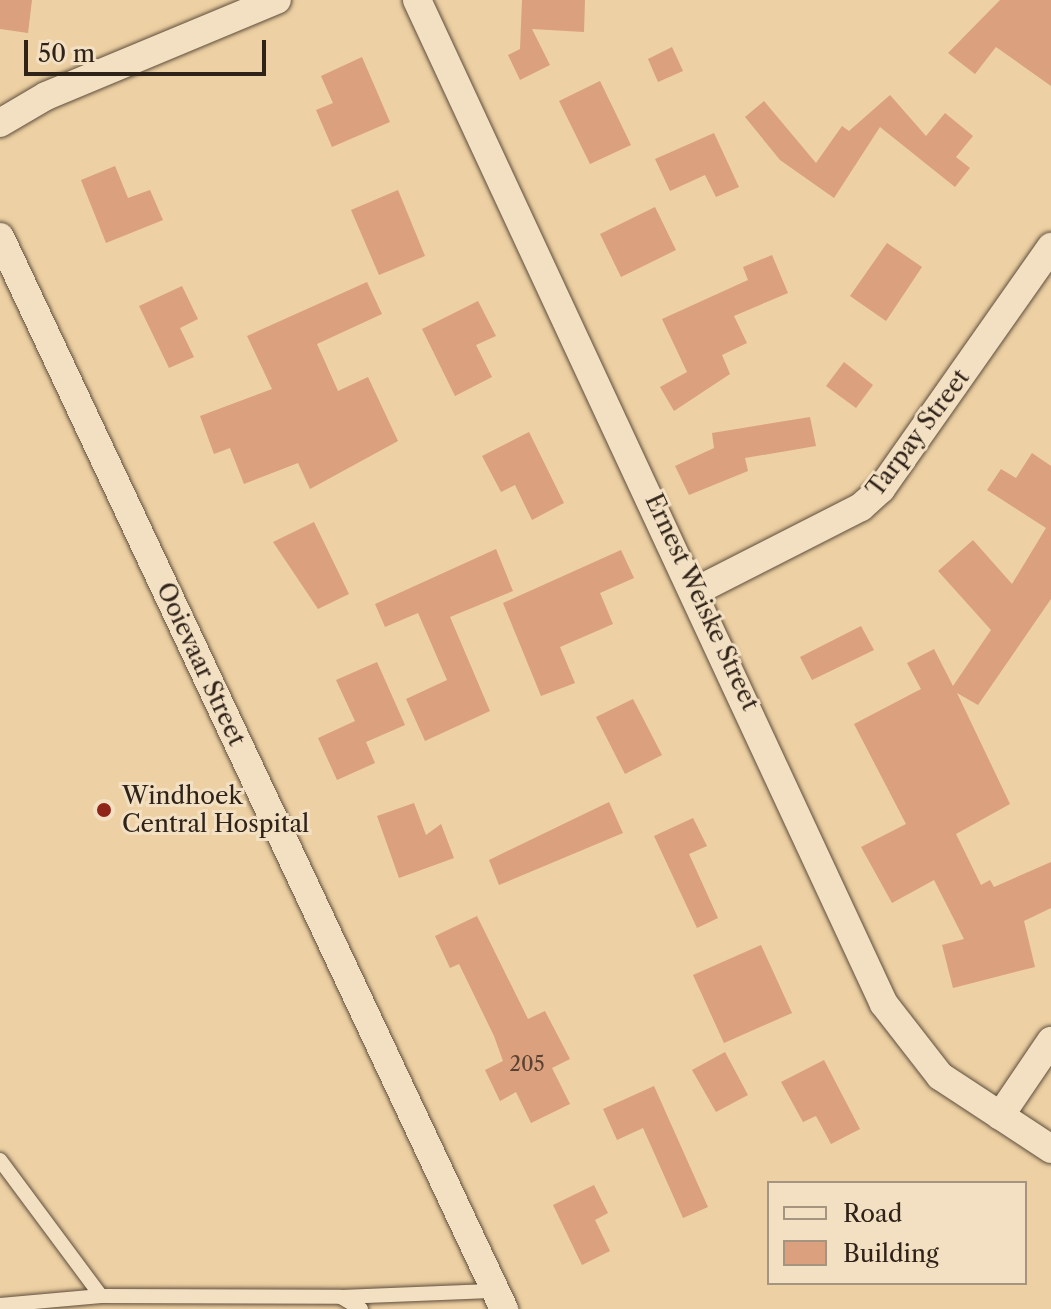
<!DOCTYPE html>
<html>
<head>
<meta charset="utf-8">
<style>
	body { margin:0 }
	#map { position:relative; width:1051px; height:1309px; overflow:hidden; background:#edd0a3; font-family:"Libre Caslon Text",serif }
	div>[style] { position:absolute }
	.building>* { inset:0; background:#dba07e }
	.roads { filter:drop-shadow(0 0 2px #5e4e3c) drop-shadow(0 0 2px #5e4e3c) }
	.lane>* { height:14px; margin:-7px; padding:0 7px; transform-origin:7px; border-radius:7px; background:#f3e0c3 }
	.street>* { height:28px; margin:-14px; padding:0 14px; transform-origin:14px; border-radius:14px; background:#f3e0c3 }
	.dots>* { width:22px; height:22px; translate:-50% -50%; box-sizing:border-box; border:4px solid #f3e0c3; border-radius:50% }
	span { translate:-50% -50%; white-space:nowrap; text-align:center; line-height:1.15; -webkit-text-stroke:6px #f3e0c3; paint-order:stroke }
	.number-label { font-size:20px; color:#5a4232 }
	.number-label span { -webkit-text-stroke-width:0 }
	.street-label { font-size:24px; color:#2f2319 }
	.poi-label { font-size:24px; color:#2f2319 }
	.left { translate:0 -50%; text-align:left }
	.legend { position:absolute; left:767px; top:1181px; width:260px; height:104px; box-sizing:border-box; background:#f3e0c3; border:2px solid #a5947f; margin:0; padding:10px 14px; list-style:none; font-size:24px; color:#2f2319 }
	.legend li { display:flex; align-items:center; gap:16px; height:40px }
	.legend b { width:40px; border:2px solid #a5947f }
	.scale { position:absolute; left:24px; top:40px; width:242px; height:36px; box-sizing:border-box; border:4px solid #2f2319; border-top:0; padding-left:10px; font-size:24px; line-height:28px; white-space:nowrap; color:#2f2319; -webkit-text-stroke:6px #f3e0c3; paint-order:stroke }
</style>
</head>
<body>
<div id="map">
	<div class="building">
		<i style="clip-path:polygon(0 0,32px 0,28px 33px,0 29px)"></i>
		<i style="clip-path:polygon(522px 0,585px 0,584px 32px,532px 29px,550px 65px,520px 80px,508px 55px,520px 49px)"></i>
		<i style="clip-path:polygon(1000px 0,1051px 0,1051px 86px,996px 47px,975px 74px,948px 53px)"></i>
		<i style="clip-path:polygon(672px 47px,683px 71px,658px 82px,648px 59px)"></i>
		<i style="clip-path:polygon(362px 57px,390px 122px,332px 147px,316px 110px,333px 103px,321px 76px)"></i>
		<i style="clip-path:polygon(600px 81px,631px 145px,590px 164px,559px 101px)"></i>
		<i style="clip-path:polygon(890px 95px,926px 136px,945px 113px,973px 136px,956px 157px,970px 168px,955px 187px,880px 127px,834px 198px,780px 160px,745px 117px,764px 101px,816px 163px,842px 126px,849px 131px)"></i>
		<i style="clip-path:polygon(714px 133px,739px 187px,716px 197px,705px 175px,670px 191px,655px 159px)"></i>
		<i style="clip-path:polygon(115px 166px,128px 198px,150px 190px,163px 220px,106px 243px,81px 180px)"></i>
		<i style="clip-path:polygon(398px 190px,425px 256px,379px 275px,351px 210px)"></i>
		<i style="clip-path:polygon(655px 207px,676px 250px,621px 277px,600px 234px)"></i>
		<i style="clip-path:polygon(887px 243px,922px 267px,886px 321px,850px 296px)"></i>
		<i style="clip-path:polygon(772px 255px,788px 293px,734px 316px,747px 343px,722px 355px,730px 374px,674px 411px,660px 387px,687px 372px,662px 319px,748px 280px,743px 267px)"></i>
		<i style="clip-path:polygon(367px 282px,382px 314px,317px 344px,338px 391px,368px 377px,398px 441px,310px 489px,298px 463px,244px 484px,230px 448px,214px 454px,200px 416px,272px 389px,247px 336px)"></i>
		<i style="clip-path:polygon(182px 286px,198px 319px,180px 328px,194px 357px,169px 368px,139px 306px)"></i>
		<i style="clip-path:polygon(478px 301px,496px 336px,476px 345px,492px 377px,455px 396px,422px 329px)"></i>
		<i style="clip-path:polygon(844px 362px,873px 385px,856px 408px,826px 386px)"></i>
		<i style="clip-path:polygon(810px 417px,816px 446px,745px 458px,748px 471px,689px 495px,675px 466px,714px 448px,712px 433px)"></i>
		<i style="clip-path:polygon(529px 432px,564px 503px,532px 520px,515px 485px,501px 492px,482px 456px)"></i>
		<i style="clip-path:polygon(1032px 453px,1051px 466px,1051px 599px,978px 705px,957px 693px,1010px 804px,956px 834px,981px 885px,990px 880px,994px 887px,1051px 862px,1051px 908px,1024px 921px,1035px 967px,953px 988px,942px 945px,964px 939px,934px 880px,892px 903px,861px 847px,906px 824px,854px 724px,921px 689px,907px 663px,934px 649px,953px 686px,991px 630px,938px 571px,973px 540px,1012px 584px,1046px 528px,987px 490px,1001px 469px,1016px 478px)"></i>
		<i style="clip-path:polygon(314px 522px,349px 594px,318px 609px,273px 542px)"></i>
		<i style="clip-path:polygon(496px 549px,513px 591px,450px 617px,490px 711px,425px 741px,406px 699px,447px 680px,418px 613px,385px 627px,375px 604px)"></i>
		<i style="clip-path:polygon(621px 550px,634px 578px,600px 593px,613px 624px,560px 647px,575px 683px,541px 696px,503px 603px)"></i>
		<i style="clip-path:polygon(861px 626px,874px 650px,812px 680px,800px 657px)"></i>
		<i style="clip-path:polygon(377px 662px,405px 725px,366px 742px,375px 763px,337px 780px,318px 738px,355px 721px,336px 680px)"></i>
		<i style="clip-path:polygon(633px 699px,662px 755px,625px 774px,596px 717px)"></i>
		<i style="clip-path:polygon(609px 802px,623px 833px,499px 885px,489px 860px)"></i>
		<i style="clip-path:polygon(414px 803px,426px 835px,441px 824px,454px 858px,399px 878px,377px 816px)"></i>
		<i style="clip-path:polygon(693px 818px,707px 846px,689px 854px,718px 918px,697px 928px,654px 836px)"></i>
		<i style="clip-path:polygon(477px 916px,528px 1019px,545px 1011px,570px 1059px,552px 1068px,570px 1104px,531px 1123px,516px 1092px,500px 1101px,485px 1070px,503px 1061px,494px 1036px,459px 964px,450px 968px,435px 936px)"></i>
		<i style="clip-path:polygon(761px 945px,792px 1013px,724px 1043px,693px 975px)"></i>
		<i style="clip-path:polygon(725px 1052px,748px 1095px,716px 1112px,692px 1070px)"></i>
		<i style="clip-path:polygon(824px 1060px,860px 1129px,831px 1144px,816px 1116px,803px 1122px,781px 1082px)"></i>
		<i style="clip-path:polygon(654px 1086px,708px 1207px,683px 1218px,643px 1128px,617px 1140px,603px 1109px)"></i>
		<i style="clip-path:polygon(594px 1185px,608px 1213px,595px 1220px,610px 1251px,582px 1265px,553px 1205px)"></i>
	</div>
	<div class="roads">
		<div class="lane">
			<i style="left:0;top:1160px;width:169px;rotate:53.4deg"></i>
			<i style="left:101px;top:1296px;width:101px;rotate:174.9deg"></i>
			<i style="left:101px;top:1296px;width:240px;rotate:0.2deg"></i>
			<i style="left:361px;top:1309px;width:23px;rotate:-149deg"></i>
			<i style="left:341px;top:1297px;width:150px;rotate:-2.3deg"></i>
		</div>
		<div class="street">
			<i style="left:417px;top:0;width:1107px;rotate:65.06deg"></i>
			<i style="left:884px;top:1004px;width:91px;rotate:52.1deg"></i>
			<i style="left:940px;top:1076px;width:133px;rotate:33.3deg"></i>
			<i style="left:0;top:123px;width:53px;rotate:-30.4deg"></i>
			<i style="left:46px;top:96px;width:250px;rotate:-22.6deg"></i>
			<i style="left:0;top:237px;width:1185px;rotate:64.82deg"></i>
			<i style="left:698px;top:590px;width:183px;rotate:-27deg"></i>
			<i style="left:861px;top:507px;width:27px;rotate:-42deg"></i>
			<i style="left:881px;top:489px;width:296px;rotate:-54.9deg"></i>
			<i style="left:1000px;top:1116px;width:91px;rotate:-55.8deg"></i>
		</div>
	</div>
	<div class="dots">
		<i style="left:104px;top:810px;background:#8f2418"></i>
	</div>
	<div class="number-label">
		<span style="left:527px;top:1064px">205</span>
	</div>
	<div class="street-label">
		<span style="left:918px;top:433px;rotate:-53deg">Tarpay Street</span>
		<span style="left:702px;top:602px;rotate:65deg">Ernest Weiske Street</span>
		<span style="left:201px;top:664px;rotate:65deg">Ooievaar Street</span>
	</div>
	<div class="poi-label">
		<span class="left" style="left:122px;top:810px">Windhoek<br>Central Hospital</span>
	</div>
	<ul class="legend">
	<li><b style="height:10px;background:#f3e0c3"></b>Road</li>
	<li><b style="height:22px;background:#dba07e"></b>Building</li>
	</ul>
	<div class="scale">50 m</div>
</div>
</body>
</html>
